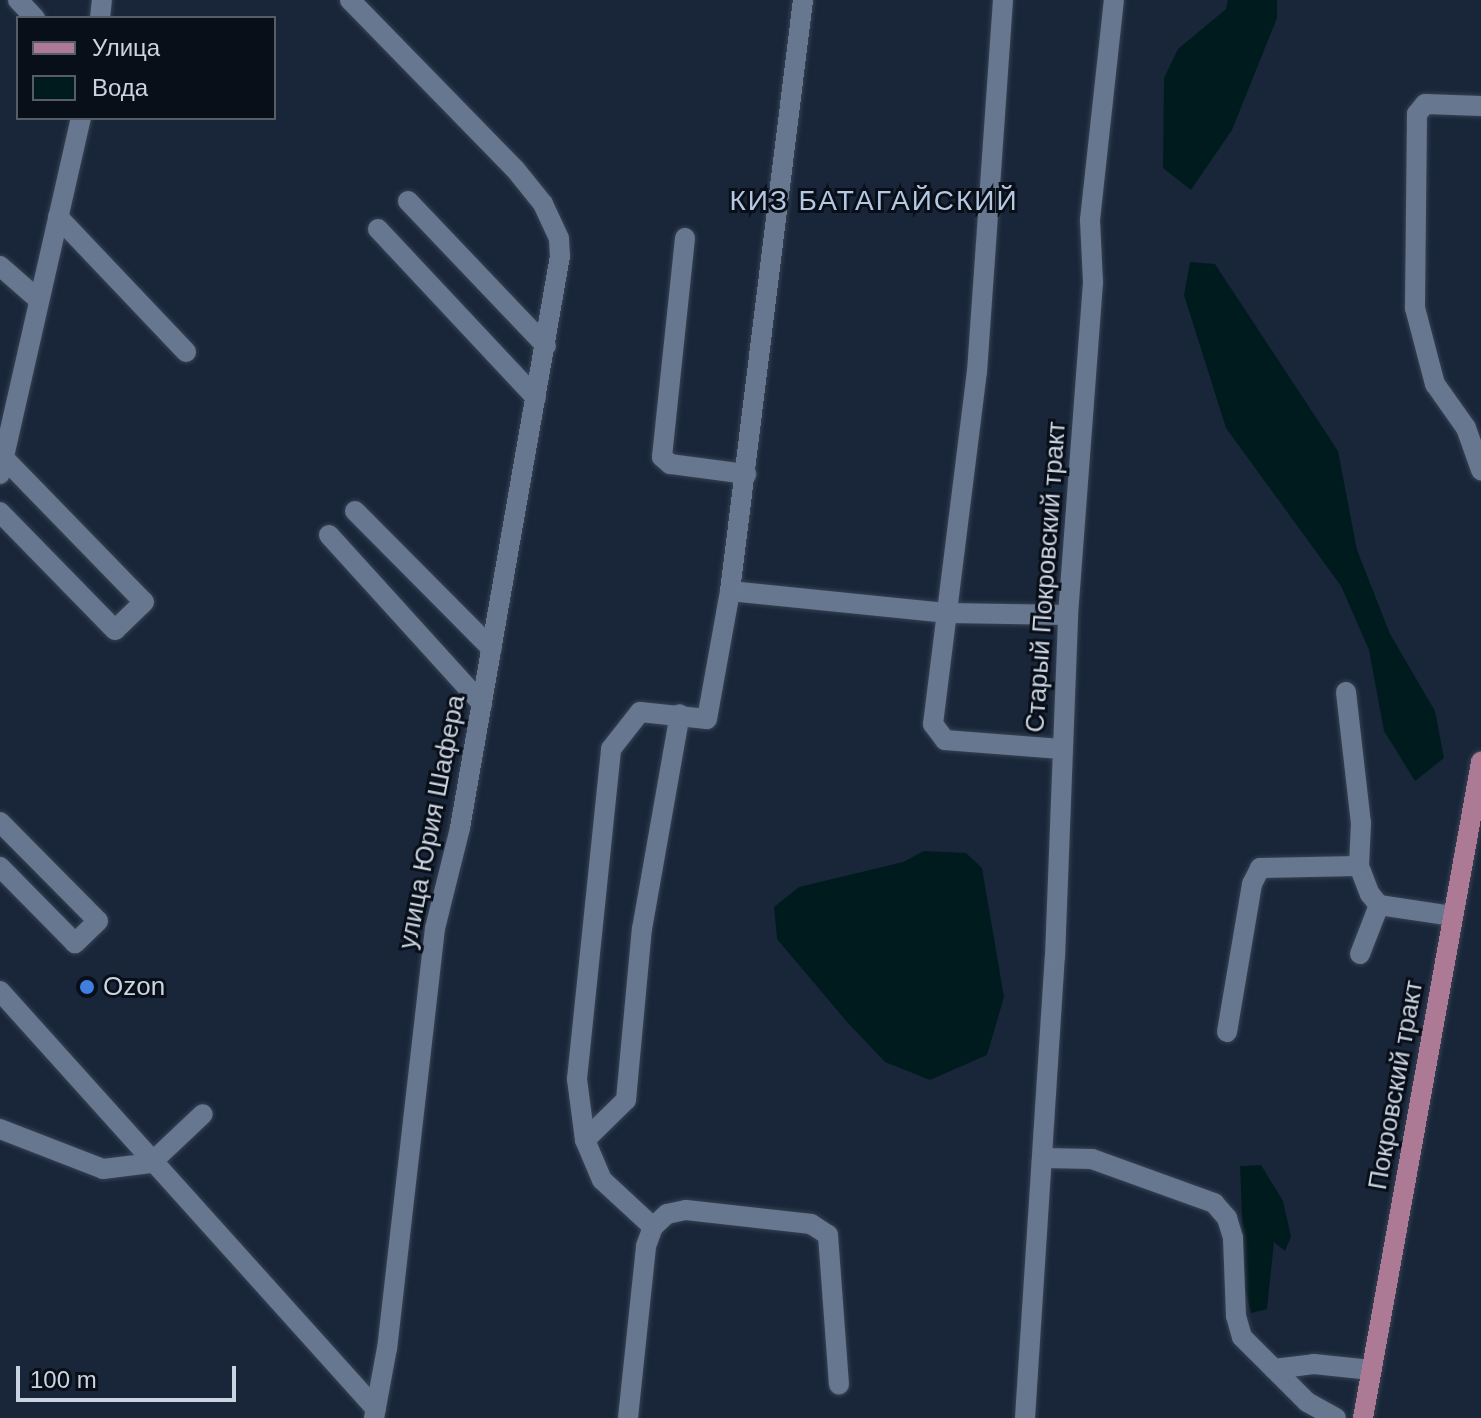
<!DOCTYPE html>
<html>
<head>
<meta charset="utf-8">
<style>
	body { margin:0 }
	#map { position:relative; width:1481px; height:1418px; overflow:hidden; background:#19263a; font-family:Helvetica,sans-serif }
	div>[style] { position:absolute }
	.water>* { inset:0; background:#001b1d }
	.roads { filter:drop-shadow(0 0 2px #374253) drop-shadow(0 0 2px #374253) }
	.minor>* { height:20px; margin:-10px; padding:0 10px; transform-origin:10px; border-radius:10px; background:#67778f }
	.major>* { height:20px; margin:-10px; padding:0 10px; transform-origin:10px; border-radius:10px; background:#ad7a96 }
	.dots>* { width:22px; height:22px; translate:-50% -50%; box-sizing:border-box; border:4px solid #090f18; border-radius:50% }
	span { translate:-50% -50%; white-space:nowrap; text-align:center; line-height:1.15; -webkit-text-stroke:6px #090f18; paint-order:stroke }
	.street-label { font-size:26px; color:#cad3e0 }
	.poi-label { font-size:26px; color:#cad3e0 }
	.left { translate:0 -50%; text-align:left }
	.neighbourhood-label { font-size:28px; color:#b6c7e2; letter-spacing:2px }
	.legend { position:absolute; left:16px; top:16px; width:260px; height:104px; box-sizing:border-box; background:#090f18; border:2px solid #565d68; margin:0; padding:10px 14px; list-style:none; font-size:24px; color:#cad3e0 }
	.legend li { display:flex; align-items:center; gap:16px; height:40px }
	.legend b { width:40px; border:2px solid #565d68 }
	.scale { position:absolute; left:16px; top:1366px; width:220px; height:36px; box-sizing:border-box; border:4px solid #cad3e0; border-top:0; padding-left:10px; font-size:24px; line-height:28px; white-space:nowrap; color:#cad3e0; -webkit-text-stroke:6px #090f18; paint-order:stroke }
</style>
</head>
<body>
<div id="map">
	<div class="water">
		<i style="clip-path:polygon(1228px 0,1277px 0,1277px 18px,1232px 130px,1191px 190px,1163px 168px,1164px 78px,1178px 49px,1226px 9px)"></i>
		<i style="clip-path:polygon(1190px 262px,1215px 264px,1338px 451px,1357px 550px,1390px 634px,1435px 711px,1444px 758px,1415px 781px,1384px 731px,1369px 650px,1341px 586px,1226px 428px,1184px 295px)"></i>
		<i style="clip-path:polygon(924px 851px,966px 853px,982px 868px,1004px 997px,987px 1055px,930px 1080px,885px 1062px,847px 1022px,777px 939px,774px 907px,799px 887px,903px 862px)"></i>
		<i style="clip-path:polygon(1261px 1165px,1283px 1201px,1291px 1237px,1285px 1251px,1274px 1242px,1267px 1309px,1251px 1313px,1245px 1288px,1240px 1166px)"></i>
	</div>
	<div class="roads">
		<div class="minor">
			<i style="left:18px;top:0;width:25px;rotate:47deg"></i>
			<i style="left:350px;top:0;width:236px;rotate:45.7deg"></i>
			<i style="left:515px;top:169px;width:45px;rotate:51.3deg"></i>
			<i style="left:543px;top:204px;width:38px;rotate:65deg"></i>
			<i style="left:559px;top:239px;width:17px;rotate:87deg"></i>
			<i style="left:560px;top:256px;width:581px;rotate:99.92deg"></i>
			<i style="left:460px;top:828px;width:103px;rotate:104deg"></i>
			<i style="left:435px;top:928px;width:423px;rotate:96.5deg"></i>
			<i style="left:387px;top:1348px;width:71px;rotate:100.5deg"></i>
			<i style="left:803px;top:0;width:595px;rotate:97.04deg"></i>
			<i style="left:730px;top:591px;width:219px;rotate:5.8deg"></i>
			<i style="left:948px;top:613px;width:120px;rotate:1deg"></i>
			<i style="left:1003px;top:0;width:372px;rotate:94deg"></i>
			<i style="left:977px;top:371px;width:356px;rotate:97.1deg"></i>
			<i style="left:933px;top:724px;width:20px;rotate:53deg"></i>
			<i style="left:945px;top:740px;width:116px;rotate:4.4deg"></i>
			<i style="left:100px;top:18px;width:18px;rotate:-84deg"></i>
			<i style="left:1481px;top:106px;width:56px;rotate:-178deg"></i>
			<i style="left:1425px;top:104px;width:13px;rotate:129deg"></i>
			<i style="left:1417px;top:114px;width:194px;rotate:90.6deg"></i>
			<i style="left:1415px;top:308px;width:79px;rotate:75.3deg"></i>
			<i style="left:1435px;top:384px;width:54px;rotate:54.8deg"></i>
			<i style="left:1466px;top:428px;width:45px;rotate:70.3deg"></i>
			<i style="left:408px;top:201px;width:200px;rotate:46.4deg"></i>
			<i style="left:58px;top:217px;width:186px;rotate:46.5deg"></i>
			<i style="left:378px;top:229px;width:231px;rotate:46.9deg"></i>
			<i style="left:685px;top:238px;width:220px;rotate:96deg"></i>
			<i style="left:662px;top:457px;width:11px;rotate:41deg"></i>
			<i style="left:670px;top:464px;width:77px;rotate:7.5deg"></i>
			<i style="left:0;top:266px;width:52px;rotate:41.1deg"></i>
			<i style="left:0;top:454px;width:206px;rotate:45.8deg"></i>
			<i style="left:144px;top:602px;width:40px;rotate:136deg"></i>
			<i style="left:115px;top:630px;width:165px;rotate:-134.3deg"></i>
			<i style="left:0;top:474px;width:365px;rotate:-77.2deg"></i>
			<i style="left:355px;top:511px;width:194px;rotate:45.2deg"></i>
			<i style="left:329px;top:535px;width:228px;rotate:47.8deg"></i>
			<i style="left:1346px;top:692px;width:132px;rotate:83.5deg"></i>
			<i style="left:1361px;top:823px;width:43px;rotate:92.7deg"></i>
			<i style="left:1359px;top:866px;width:30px;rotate:69deg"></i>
			<i style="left:1370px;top:894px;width:14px;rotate:51deg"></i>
			<i style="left:1379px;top:905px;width:75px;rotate:8.5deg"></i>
			<i style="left:0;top:822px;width:139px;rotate:45.3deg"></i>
			<i style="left:98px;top:921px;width:32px;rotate:136deg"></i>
			<i style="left:75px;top:943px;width:107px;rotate:-134.6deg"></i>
			<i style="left:1360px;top:954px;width:53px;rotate:-68.8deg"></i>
			<i style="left:0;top:991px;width:562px;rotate:48.03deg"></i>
			<i style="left:1227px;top:1032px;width:150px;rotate:-80.4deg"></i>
			<i style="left:1252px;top:884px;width:18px;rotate:-63deg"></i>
			<i style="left:1260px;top:868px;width:99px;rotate:-1.2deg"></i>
			<i style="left:0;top:1129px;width:110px;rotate:21.2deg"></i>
			<i style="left:103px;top:1169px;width:48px;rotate:-7.1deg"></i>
			<i style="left:151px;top:1163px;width:71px;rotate:-43.3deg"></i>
			<i style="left:585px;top:1140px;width:57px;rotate:-44.3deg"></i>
			<i style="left:626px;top:1100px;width:172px;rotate:-84.7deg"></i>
			<i style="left:642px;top:929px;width:218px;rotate:-80deg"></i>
			<i style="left:1044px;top:1158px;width:48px;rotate:1.2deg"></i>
			<i style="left:1092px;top:1159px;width:130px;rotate:19.8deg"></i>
			<i style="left:1214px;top:1203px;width:20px;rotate:49deg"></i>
			<i style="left:1227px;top:1218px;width:21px;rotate:73deg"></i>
			<i style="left:1233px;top:1238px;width:78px;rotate:87.8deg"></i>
			<i style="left:1236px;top:1316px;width:22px;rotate:74deg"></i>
			<i style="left:1242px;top:1337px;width:92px;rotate:45deg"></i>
			<i style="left:1307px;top:1402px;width:33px;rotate:29deg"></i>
			<i style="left:653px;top:1227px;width:69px;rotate:-137.3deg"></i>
			<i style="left:602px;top:1180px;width:43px;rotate:-113deg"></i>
			<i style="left:585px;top:1140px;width:62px;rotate:-97.5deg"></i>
			<i style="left:577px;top:1079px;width:332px;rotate:-84.1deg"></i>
			<i style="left:611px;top:749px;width:47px;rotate:-51.9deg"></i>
			<i style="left:640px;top:712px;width:67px;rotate:6deg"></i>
			<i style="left:707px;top:719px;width:130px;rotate:-79.8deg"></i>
			<i style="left:1274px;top:1369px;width:40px;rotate:-7.1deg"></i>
			<i style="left:1314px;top:1364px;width:57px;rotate:6deg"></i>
			<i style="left:628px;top:1418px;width:173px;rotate:-84deg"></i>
			<i style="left:646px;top:1246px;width:20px;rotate:-70deg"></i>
			<i style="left:653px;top:1227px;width:19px;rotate:-43deg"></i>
			<i style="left:667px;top:1214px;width:19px;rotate:-12deg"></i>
			<i style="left:686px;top:1210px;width:126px;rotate:6.4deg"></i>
			<i style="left:811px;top:1224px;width:20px;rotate:33deg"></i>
			<i style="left:828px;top:1235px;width:150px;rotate:85.8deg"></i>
			<i style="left:1025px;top:1418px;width:462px;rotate:-86.3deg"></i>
			<i style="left:1055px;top:957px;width:342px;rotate:-87.8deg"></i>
			<i style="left:1068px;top:615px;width:334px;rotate:-85.7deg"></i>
			<i style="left:1093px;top:282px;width:62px;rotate:-92.8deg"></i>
			<i style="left:1090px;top:220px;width:221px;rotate:-83.8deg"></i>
		</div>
		<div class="major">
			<i style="left:1363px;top:1418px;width:667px;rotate:-79.8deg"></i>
		</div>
	</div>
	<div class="dots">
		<i style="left:87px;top:987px;background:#3f7fe0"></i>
	</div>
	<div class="street-label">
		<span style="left:1046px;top:577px;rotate:-86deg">Старый Покровский тракт</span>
		<span style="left:432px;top:822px;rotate:-79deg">улица Юрия Шафера</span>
		<span style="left:1396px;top:1085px;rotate:-80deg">Покровский тракт</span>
	</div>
	<div class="poi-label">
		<span class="left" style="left:103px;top:987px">Ozon</span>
	</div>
	<div class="neighbourhood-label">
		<span style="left:874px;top:201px">КИЗ БАТАГАЙСКИЙ</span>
	</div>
	<ul class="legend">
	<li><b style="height:10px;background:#ad7a96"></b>Улица</li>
	<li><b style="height:22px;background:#001b1d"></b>Вода</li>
	</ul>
	<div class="scale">100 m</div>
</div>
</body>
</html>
